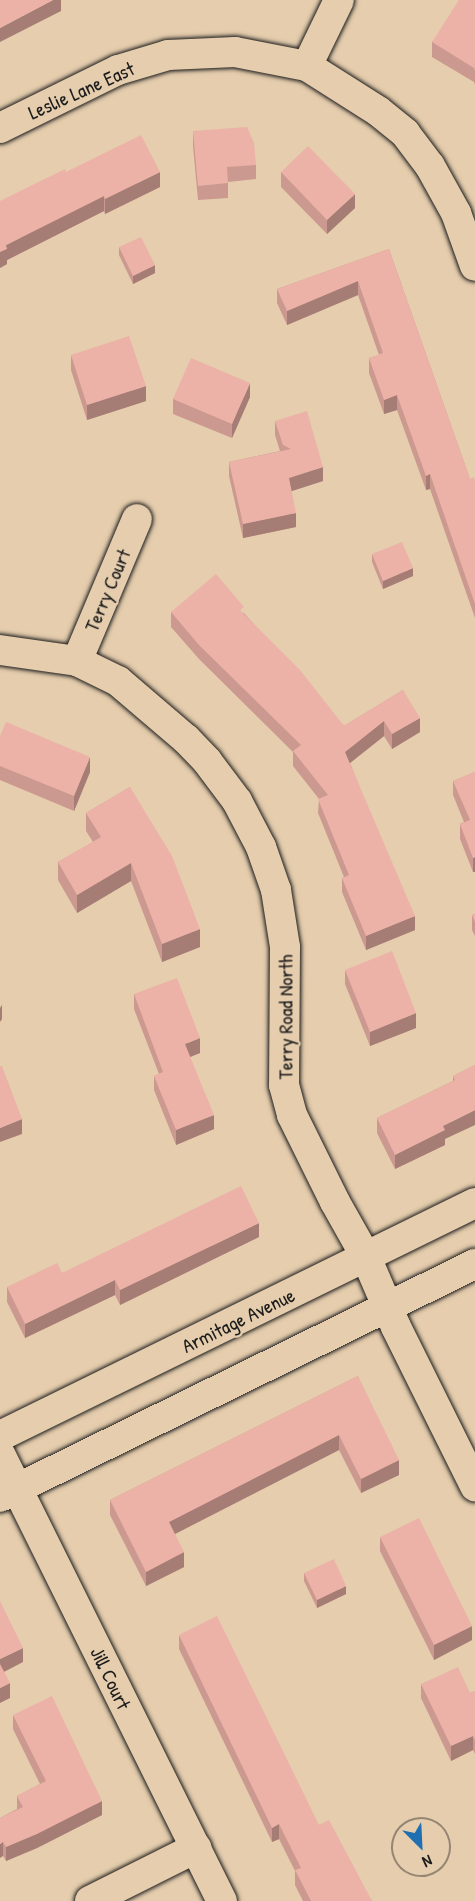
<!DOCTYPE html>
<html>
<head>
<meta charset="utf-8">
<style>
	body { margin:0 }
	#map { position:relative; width:475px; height:1901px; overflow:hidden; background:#e5cdad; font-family:"Patrick Hand",sans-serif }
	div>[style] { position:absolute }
	.roads { filter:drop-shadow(0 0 2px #1c1c1c) drop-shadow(0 0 2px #1c1c1c) }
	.minor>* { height:30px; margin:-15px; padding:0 15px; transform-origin:15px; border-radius:15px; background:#e5cdad }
	.wall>* { inset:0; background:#cb9990 }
	.shaded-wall>* { inset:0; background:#a57d75 }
	.building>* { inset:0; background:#ecb2a7 }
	span { translate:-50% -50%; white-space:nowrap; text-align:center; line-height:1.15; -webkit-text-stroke:4.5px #e5cdad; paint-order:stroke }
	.street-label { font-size:20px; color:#1c1c1c }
	.north { position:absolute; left:391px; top:1817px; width:60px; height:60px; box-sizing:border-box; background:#e5cdad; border:2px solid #958673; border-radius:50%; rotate:156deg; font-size:16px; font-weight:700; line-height:24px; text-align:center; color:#1c1c1c }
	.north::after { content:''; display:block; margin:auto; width:21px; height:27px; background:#1f6fb2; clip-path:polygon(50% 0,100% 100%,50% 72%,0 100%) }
</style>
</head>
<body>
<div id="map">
	<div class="roads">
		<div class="minor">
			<i style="left:307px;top:66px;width:73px;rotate:-64.1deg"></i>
			<i style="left:0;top:128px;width:131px;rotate:-26.2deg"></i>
			<i style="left:118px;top:70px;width:52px;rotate:-16.7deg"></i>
			<i style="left:168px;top:55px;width:67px;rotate:-2.6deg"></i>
			<i style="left:235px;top:52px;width:73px;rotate:11deg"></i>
			<i style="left:307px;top:66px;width:84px;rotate:32.4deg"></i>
			<i style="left:378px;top:111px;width:35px;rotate:39deg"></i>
			<i style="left:405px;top:133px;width:41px;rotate:52.9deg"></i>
			<i style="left:430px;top:166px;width:54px;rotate:61deg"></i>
			<i style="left:456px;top:213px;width:56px;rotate:70.3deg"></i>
			<i style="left:0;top:650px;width:78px;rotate:8.1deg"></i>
			<i style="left:77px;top:661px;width:46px;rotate:26deg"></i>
			<i style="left:118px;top:681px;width:89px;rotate:40.5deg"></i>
			<i style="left:186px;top:739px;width:30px;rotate:46deg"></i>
			<i style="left:207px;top:761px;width:50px;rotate:53.1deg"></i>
			<i style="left:237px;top:801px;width:52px;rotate:62.4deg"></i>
			<i style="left:261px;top:847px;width:46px;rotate:70.8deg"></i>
			<i style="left:276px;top:890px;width:58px;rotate:81deg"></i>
			<i style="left:285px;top:947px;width:138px;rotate:90.4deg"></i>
			<i style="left:284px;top:1085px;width:31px;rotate:75deg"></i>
			<i style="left:292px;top:1115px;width:97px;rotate:63.7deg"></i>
			<i style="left:335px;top:1202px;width:63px;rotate:60.6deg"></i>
			<i style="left:366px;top:1257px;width:76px;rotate:66.8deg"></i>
			<i style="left:396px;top:1327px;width:178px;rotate:63.6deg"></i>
			<i style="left:77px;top:661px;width:154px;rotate:-67.1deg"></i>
			<i style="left:0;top:1436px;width:529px;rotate:-26.13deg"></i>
			<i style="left:0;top:1454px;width:499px;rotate:63.6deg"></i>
			<i style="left:0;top:1497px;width:529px;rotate:-26.13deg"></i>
			<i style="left:90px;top:1901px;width:119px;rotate:-26.6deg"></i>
		</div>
	</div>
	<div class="wall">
		<i style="clip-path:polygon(475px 0,475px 85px,474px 82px,432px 57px,432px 42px)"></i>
		<i style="clip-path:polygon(193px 131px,256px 165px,256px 179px,228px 182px,228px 198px,198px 200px,193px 146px)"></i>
		<i style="clip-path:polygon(66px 172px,160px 187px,105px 214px,104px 211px,7px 260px,7px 264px,0 268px)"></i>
		<i style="clip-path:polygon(281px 172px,355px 208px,327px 234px,281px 187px)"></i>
		<i style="clip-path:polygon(119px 247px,155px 273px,133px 284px,119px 255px)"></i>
		<i style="clip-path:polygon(389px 249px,470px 479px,475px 481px,475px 618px,430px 489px,426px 490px,397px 410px,384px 414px,369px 373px,369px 358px,379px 355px,358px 295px,287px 325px,277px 303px,277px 289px)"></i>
		<i style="clip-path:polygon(71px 355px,146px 401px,87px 420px,71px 370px)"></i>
		<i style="clip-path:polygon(250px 397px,232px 438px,173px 414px,173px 399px)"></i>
		<i style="clip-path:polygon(275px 421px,323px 481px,291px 491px,296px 527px,243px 538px,229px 476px,229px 462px,280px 451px,275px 435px)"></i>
		<i style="clip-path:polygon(372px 554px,413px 576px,383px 589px,372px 562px)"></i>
		<i style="clip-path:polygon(171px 612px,244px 613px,344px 726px,403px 690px,420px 732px,392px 749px,384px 736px,350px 763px,415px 930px,366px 950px,342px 892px,342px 878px,344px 877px,318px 813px,319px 799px,293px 766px,293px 752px,199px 659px,171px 627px)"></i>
		<i style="clip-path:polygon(0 736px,90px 772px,74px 811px,0 780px)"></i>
		<i style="clip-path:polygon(475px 772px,473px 872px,460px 839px,460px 824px,464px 822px,453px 795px,453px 781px)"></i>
		<i style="clip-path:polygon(130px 787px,200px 947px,162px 962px,131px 881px,77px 913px,58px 880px,58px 862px,93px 842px,86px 831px,86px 813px)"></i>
		<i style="clip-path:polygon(475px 914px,475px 936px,472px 930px,472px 915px)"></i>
		<i style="clip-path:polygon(345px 970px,416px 1028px,370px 1046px,345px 984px)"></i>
		<i style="clip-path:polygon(134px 994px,200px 1053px,190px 1057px,214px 1129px,176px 1145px,154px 1090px,154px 1076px,159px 1074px,134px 1009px)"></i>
		<i style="clip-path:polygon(475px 1065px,445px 1139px,445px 1145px,395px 1169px,377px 1133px,377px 1118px,453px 1081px,453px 1076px)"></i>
		<i style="clip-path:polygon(259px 1237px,120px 1305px,115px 1295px,25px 1338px,7px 1302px,7px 1287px,62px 1273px)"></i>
		<i style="clip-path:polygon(358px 1376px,399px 1475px,361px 1493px,339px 1450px,175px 1534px,184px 1567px,146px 1586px,110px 1515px,110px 1500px)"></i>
		<i style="clip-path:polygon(380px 1537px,472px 1640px,434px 1660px,380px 1551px)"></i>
		<i style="clip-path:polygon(304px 1573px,346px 1594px,317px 1608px,304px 1581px)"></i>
		<i style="clip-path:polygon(179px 1635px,319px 1825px,372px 1901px,303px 1901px,295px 1885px,295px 1871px,279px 1839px,272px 1842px,179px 1649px)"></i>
		<i style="clip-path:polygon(421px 1684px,470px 1693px,475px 1691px,475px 1754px,473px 1750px,451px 1761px,421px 1698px)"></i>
		<i style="clip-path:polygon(13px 1715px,102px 1815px,37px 1848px,6px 1861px,3px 1856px,0 1818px,17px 1809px,17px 1796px,40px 1784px,13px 1729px)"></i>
	</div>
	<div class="shaded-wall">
		<i style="clip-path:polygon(53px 0,61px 0,61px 11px,0 42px,0 28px)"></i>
		<i style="clip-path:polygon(160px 172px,160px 187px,105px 214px,105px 199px)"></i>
		<i style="clip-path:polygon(355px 194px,355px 208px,327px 234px,327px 220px)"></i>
		<i style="clip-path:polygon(104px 196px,104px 211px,7px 260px,7px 264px,0 268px,0 252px,6px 245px)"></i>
		<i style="clip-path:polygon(155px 265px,155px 273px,133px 284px,133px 276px)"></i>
		<i style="clip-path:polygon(358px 281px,358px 295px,287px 325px,287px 311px)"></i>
		<i style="clip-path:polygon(250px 383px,250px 397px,232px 438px,232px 424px)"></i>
		<i style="clip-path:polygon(146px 386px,146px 401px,87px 420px,87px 405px)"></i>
		<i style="clip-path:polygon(397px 395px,397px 410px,384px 414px,384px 400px)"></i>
		<i style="clip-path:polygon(323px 467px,323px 481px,289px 492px,289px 478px)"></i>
		<i style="clip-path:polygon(430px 474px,430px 489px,426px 490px,426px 476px)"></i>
		<i style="clip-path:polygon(296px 513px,296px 527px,243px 538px,243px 524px)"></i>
		<i style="clip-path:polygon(413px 568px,413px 576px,383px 589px,383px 581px)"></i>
		<i style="clip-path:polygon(420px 718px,420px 732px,392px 749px,392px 734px)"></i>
		<i style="clip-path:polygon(384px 721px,384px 736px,345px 767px,345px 752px)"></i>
		<i style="clip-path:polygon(90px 757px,90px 772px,74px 811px,74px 796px)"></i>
		<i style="clip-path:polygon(475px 857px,475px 872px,473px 872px,473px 858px)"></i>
		<i style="clip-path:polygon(131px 863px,131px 881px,77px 913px,77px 895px)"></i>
		<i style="clip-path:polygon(415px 916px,415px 930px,366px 950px,366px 936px)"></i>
		<i style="clip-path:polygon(200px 929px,200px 947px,162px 962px,162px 944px)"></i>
		<i style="clip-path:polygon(2px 1005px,2px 1019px,0 1022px,0 1008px)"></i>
		<i style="clip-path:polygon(416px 1013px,416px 1028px,370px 1046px,370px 1032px)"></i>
		<i style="clip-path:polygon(200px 1038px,200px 1053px,185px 1059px,185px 1044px)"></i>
		<i style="clip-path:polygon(475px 1110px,475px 1125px,445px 1139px,445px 1145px,395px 1169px,395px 1155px,443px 1126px)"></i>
		<i style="clip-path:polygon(214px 1115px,214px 1129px,176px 1145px,176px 1130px)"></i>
		<i style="clip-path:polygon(22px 1119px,22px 1134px,0 1142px,0 1128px)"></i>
		<i style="clip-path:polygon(259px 1223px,259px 1237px,120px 1305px,120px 1290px)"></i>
		<i style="clip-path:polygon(115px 1280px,115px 1295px,25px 1338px,25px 1324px)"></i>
		<i style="clip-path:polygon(339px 1435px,339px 1450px,169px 1537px,169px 1522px)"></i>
		<i style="clip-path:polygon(399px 1460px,399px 1475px,361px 1493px,361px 1479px)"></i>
		<i style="clip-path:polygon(184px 1552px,184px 1567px,146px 1586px,146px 1572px)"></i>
		<i style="clip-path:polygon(346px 1586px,346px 1594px,317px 1608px,317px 1600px)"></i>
		<i style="clip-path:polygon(472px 1626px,472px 1640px,434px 1660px,434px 1645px)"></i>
		<i style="clip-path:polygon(23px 1648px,23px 1662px,0 1674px,0 1659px)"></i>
		<i style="clip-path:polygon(10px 1683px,10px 1698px,0 1703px,0 1688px)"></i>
		<i style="clip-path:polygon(473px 1736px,473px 1750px,451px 1761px,451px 1746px)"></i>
		<i style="clip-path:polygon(102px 1801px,102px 1815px,37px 1848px,6px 1861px,6px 1847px)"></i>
		<i style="clip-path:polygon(279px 1824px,279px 1839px,272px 1842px,272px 1828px)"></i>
		<i style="clip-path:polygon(3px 1842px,3px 1856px,0 1858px,0 1844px)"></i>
	</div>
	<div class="building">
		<i style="clip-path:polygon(0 0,53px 0,0 28px)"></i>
		<i style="clip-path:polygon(459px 0,475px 0,475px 71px,474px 68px,432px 42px)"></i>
		<i style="clip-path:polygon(247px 127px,254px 143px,256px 165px,227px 167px,228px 183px,198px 186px,193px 131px)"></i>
		<i style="clip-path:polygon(141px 135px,160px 172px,105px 199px,104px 196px,6px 245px,7px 249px,0 252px,0 201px,65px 169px,66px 172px)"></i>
		<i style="clip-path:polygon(308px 146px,355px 194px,327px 220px,281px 172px)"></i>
		<i style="clip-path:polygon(141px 237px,155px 265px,133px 276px,119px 247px)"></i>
		<i style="clip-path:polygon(389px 249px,470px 479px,474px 477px,475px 481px,475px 604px,430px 474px,426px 476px,397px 395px,384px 400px,369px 358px,383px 353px,358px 281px,287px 311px,277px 289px)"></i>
		<i style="clip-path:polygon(129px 336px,146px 386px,87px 405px,71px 355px)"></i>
		<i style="clip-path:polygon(191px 358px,250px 383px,232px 424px,173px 399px)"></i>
		<i style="clip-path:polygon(307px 411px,323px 467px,289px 478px,296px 513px,243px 524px,229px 462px,291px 449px,283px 445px,275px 421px)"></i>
		<i style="clip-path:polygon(402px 542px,413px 568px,383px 581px,372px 554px)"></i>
		<i style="clip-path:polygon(216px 574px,244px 607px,240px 610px,300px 670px,344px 726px,403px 690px,420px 718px,392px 734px,384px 721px,345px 752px,415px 916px,366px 936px,342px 878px,349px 875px,318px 799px,328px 795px,293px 751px,301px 745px,199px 645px,171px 612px)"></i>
		<i style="clip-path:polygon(6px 722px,90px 757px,74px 796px,0 766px,0 736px)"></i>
		<i style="clip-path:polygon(475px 772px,475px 857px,473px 858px,460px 824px,470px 820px,453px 781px)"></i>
		<i style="clip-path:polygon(130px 787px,172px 856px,200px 929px,162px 944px,131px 863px,77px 895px,58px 862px,101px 837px,86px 813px)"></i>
		<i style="clip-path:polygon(475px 914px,475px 922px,472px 915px)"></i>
		<i style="clip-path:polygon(392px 951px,416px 1013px,370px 1032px,345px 970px)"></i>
		<i style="clip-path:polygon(177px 978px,200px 1038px,185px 1044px,214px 1115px,176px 1130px,154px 1076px,163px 1072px,134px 994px)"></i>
		<i style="clip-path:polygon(475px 1065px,475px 1110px,443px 1126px,445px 1130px,395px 1155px,377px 1118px,455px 1080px,453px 1076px)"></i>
		<i style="clip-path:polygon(0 1066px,2px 1066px,22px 1119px,0 1128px)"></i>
		<i style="clip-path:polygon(241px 1186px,259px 1223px,120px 1290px,115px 1280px,25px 1324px,7px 1287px,57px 1263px,62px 1273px)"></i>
		<i style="clip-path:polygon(358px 1376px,399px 1460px,361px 1479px,339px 1435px,169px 1522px,184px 1552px,146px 1572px,110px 1500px)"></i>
		<i style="clip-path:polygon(419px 1518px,472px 1626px,434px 1645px,380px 1537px)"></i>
		<i style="clip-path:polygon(334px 1559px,346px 1586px,317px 1600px,304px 1573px)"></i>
		<i style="clip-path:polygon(0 1601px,23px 1648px,0 1659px)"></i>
		<i style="clip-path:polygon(217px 1616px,319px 1825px,329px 1820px,372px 1901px,311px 1901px,295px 1870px,301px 1868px,279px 1824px,272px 1828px,179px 1635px)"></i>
		<i style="clip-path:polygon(0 1664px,10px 1683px,0 1688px)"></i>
		<i style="clip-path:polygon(458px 1667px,470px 1693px,475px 1691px,475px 1740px,473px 1736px,451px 1746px,421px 1684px)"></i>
		<i style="clip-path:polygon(52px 1696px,102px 1801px,37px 1834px,6px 1847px,3px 1842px,0 1844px,0 1818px,23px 1807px,17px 1796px,46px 1781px,13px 1715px)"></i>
	</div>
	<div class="street-label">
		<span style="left:81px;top:90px;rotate:-24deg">Leslie Lane East</span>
		<span style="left:107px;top:590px;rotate:-67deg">Terry Court</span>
		<span style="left:285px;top:1017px;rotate:-90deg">Terry Road North</span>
		<span style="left:238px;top:1320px;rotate:-26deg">Armitage Avenue</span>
		<span style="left:111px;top:1678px;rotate:64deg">Jill Court</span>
	</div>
	<div class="north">N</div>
</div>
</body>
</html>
